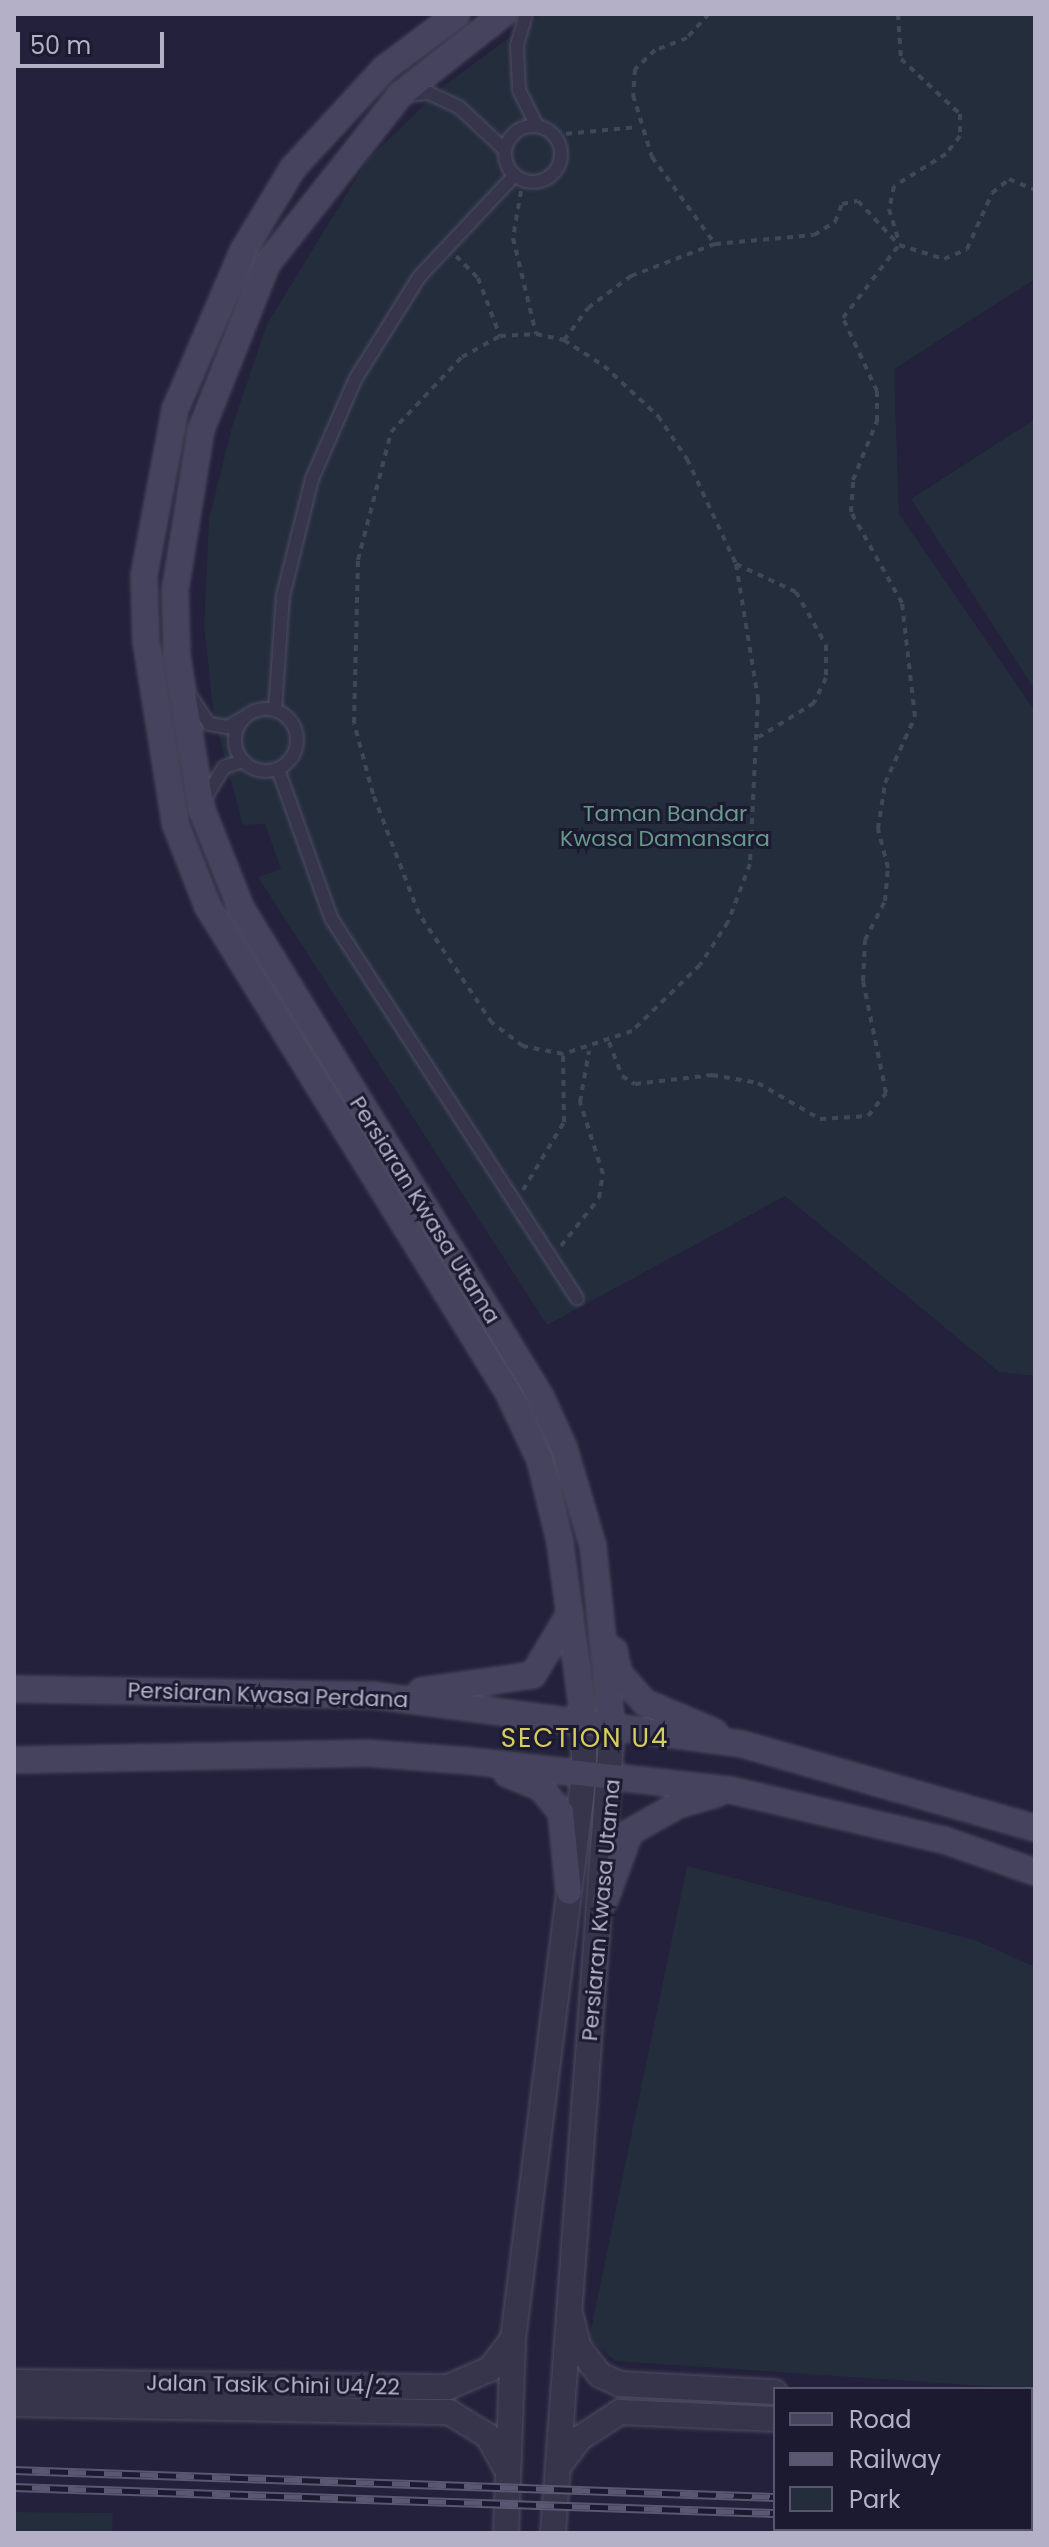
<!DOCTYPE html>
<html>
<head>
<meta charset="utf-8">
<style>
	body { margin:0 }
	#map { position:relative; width:1049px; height:2547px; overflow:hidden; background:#23213b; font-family:Poppins,sans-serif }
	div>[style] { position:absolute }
	.green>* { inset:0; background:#232d3c }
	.path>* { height:4px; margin-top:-2px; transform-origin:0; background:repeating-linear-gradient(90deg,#3e4856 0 6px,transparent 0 12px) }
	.roads { filter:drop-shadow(0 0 2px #4f4d63) drop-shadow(0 0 2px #4f4d63) }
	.service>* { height:12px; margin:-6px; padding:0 6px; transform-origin:6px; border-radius:6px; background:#37354b }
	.service>.ring { margin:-6px; padding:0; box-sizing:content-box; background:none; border:12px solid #37354b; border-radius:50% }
	.tertiary>* { height:24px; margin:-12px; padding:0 12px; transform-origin:12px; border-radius:12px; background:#37354b }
	.secondary>* { height:24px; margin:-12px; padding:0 12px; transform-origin:12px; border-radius:12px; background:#46435e }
	.rail>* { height:9px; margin-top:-4.5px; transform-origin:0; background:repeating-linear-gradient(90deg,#1c1a30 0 18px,#595772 0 36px); box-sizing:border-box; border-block:2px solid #595772 }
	span { translate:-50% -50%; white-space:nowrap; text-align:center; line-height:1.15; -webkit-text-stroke:6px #1c1a30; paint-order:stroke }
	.park-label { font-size:22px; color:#67998b }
	.street-label { font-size:22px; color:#b3b0c7 }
	.quarter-label { font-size:26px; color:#d6ce5c; letter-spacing:2px }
	.frame { position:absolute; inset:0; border:16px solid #b3b0c7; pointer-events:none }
	.legend { position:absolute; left:773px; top:2387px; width:260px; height:144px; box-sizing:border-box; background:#1c1a30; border:2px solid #58566c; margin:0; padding:10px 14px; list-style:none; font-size:24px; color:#b3b0c7 }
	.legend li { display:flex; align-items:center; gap:16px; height:40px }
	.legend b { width:40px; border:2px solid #58566c }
	.scale { position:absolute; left:16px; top:32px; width:148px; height:36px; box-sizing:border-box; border:4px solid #b3b0c7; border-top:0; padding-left:10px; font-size:24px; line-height:28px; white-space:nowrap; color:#b3b0c7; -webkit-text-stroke:6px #1c1a30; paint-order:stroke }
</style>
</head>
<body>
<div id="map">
	<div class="green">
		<i style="clip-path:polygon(541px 14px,1035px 14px,1035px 279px,894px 369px,899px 514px,1035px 711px,1035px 1376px,999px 1372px,785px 1196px,547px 1325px,258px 877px,281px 869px,265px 824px,243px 825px,214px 718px,204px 626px,209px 519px,232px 427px,267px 324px,368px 159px,445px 85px)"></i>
		<i style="clip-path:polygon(1035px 419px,1035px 690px,911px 499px)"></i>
		<i style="clip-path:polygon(687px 1866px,975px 1940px,1035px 1967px,1035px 2412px,1031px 2389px,615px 2361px,589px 2339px)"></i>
		<i style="clip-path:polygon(14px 2512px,113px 2513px,112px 2533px,14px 2533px)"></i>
	</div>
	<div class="path">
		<i style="left:709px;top:14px;width:33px;rotate:133deg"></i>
		<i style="left:687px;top:38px;width:34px;rotate:159deg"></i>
		<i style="left:655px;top:50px;width:28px;rotate:136deg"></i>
		<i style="left:635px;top:69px;width:26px;rotate:94deg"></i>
		<i style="left:633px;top:95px;width:65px;rotate:73deg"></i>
		<i style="left:652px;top:157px;width:107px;rotate:54.1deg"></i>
		<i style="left:715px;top:244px;width:99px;rotate:-5.2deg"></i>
		<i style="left:814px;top:235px;width:25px;rotate:-32deg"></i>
		<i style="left:835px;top:222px;width:19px;rotate:-69deg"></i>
		<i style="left:842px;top:204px;width:16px;rotate:-11deg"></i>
		<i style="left:858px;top:201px;width:60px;rotate:47deg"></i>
		<i style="left:899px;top:245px;width:47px;rotate:17.3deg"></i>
		<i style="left:944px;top:259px;width:25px;rotate:-23deg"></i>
		<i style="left:967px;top:249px;width:61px;rotate:-65.9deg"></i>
		<i style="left:992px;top:193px;width:22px;rotate:-39deg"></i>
		<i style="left:1009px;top:179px;width:28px;rotate:23deg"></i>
		<i style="left:898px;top:14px;width:45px;rotate:86.2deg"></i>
		<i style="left:901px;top:59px;width:81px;rotate:43deg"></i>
		<i style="left:960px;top:114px;width:22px;rotate:90deg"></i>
		<i style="left:960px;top:136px;width:23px;rotate:128deg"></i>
		<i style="left:946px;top:154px;width:61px;rotate:148.4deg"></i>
		<i style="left:894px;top:186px;width:24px;rotate:102deg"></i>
		<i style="left:889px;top:209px;width:34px;rotate:73deg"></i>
		<i style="left:554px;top:135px;width:84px;rotate:-5.4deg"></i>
		<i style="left:521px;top:191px;width:48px;rotate:99.7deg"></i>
		<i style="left:513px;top:238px;width:99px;rotate:76.5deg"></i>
		<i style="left:456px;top:256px;width:31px;rotate:45deg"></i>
		<i style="left:478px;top:278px;width:62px;rotate:69.2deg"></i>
		<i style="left:536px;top:334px;width:29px;rotate:12deg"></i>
		<i style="left:564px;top:340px;width:48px;rotate:33deg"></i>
		<i style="left:604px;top:366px;width:74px;rotate:42.8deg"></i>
		<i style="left:658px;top:416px;width:52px;rotate:56deg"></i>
		<i style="left:687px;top:459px;width:116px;rotate:65deg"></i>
		<i style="left:736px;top:564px;width:136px;rotate:80.7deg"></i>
		<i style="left:758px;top:698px;width:166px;rotate:92.8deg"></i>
		<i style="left:750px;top:864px;width:62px;rotate:110.8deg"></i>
		<i style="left:728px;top:922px;width:51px;rotate:123.1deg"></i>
		<i style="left:700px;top:965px;width:95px;rotate:135.9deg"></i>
		<i style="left:632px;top:1031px;width:73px;rotate:161.6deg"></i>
		<i style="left:563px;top:1054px;width:41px;rotate:-168.7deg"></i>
		<i style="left:523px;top:1046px;width:39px;rotate:-143deg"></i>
		<i style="left:492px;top:1023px;width:131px;rotate:-123.8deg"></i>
		<i style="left:419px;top:914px;width:129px;rotate:-111deg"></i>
		<i style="left:373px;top:794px;width:73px;rotate:-105deg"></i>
		<i style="left:354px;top:723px;width:163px;rotate:-88.6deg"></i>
		<i style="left:358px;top:560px;width:132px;rotate:-75.5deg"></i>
		<i style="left:391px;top:432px;width:103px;rotate:-46.6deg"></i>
		<i style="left:462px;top:357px;width:43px;rotate:-28.9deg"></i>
		<i style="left:500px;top:336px;width:36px;rotate:-3deg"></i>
		<i style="left:564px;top:340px;width:40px;rotate:-53deg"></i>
		<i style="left:588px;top:308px;width:54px;rotate:-36.7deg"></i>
		<i style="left:631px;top:276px;width:90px;rotate:-20.9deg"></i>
		<i style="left:736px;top:564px;width:66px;rotate:25deg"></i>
		<i style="left:796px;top:592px;width:61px;rotate:60.5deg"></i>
		<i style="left:826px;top:645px;width:33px;rotate:90deg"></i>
		<i style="left:826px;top:678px;width:28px;rotate:116deg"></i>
		<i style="left:814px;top:703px;width:65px;rotate:148.3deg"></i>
		<i style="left:609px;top:1042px;width:36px;rotate:69deg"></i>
		<i style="left:622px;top:1076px;width:15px;rotate:32deg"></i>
		<i style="left:635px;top:1084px;width:78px;rotate:-6.7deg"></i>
		<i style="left:712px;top:1075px;width:47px;rotate:9.9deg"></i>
		<i style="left:758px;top:1083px;width:72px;rotate:30.1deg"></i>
		<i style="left:820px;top:1119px;width:48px;rotate:-3.6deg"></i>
		<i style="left:868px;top:1116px;width:29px;rotate:-52deg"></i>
		<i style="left:886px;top:1093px;width:114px;rotate:-101.6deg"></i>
		<i style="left:863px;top:981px;width:41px;rotate:-87.2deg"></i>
		<i style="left:865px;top:940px;width:44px;rotate:-62.9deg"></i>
		<i style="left:885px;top:901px;width:33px;rotate:-85deg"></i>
		<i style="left:888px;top:868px;width:40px;rotate:-104.4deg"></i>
		<i style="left:878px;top:829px;width:47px;rotate:-81.3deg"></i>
		<i style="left:885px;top:783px;width:72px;rotate:-65.6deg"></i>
		<i style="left:915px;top:717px;width:115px;rotate:-96.5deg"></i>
		<i style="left:902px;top:603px;width:104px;rotate:-119.3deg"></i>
		<i style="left:851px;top:512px;width:32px;rotate:-86deg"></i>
		<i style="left:853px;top:480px;width:64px;rotate:-67.9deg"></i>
		<i style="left:877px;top:421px;width:30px;rotate:-90deg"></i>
		<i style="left:877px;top:391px;width:81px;rotate:-115deg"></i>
		<i style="left:843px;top:318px;width:92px;rotate:-52.5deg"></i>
		<i style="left:523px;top:1190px;width:79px;rotate:-58.9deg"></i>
		<i style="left:564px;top:1122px;width:68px;rotate:-90.8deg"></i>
		<i style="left:561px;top:1246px;width:61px;rotate:-51.6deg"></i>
		<i style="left:599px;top:1198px;width:24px;rotate:-81deg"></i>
		<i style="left:603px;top:1174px;width:76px;rotate:-107.7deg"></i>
		<i style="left:580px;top:1102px;width:52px;rotate:-80deg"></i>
	</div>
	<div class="roads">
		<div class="service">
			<i style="left:526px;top:14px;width:32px;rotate:106deg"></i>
			<i style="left:517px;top:45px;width:45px;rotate:87.5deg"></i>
			<i style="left:519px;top:90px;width:40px;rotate:63.4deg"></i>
			<i style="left:405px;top:95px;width:24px;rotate:-5deg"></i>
			<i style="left:429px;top:93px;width:33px;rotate:25deg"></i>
			<i style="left:459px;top:107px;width:63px;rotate:43.1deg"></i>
			<i class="ring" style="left:505px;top:126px;width:44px;height:44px"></i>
			<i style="left:191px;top:697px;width:32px;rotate:56deg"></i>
			<i style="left:209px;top:724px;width:19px;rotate:9deg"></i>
			<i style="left:228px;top:727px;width:17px;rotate:-31deg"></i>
			<i class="ring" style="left:235px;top:709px;width:50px;height:50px"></i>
			<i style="left:275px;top:710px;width:114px;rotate:-86deg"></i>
			<i style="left:283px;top:596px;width:121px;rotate:-76.1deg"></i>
			<i style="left:312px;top:479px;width:110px;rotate:-66.5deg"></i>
			<i style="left:356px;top:378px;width:119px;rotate:-58deg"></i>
			<i style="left:419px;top:277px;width:139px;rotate:-46.8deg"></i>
			<i style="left:278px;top:769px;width:158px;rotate:70.4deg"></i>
			<i style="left:331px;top:918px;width:453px;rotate:57.1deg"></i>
			<i style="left:206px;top:797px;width:35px;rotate:-59deg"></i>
			<i style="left:224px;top:767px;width:20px;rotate:-18deg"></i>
		</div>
		<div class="tertiary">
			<i style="left:571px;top:2317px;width:32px;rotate:76deg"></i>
			<i style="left:579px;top:2348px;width:34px;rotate:52deg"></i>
			<i style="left:600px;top:2375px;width:22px;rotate:24deg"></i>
			<i style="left:620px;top:2384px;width:155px;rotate:3deg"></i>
			<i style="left:14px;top:2382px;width:434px;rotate:0.7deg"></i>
			<i style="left:448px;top:2387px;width:46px;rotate:-23.2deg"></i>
			<i style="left:490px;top:2369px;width:38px;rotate:-53deg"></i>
			<i style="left:14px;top:2404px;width:435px;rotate:1.1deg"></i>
			<i style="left:449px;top:2412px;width:46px;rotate:31.6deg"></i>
			<i style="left:488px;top:2436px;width:35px;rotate:61deg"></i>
			<i style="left:1031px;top:2434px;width:4px;rotate:14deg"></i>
			<i style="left:1031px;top:2463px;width:4px;rotate:14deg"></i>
			<i style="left:558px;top:2467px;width:36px;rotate:-53deg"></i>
			<i style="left:580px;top:2438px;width:48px;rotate:-33deg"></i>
			<i style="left:620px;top:2412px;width:155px;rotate:2.6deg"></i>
			<i style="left:506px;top:2533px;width:194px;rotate:-87.9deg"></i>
			<i style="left:513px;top:2339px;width:569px;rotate:-82.84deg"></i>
			<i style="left:584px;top:1774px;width:51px;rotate:-90deg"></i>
			<i style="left:553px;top:2533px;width:808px;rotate:-85.81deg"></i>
		</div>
		<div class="secondary">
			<i style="left:457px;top:14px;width:90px;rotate:143.1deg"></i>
			<i style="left:385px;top:68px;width:136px;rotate:132.6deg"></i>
			<i style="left:293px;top:168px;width:97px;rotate:121.1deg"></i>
			<i style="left:243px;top:251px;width:173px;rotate:113.2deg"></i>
			<i style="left:175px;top:410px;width:168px;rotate:100.6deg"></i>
			<i style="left:144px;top:575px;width:66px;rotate:88.3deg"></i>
			<i style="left:146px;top:641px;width:184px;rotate:80.9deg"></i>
			<i style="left:175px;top:823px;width:90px;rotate:68.6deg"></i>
			<i style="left:208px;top:907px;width:570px;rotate:58.26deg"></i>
			<i style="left:508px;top:1392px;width:75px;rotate:64.8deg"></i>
			<i style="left:540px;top:1460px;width:84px;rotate:76.3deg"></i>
			<i style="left:560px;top:1542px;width:183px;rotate:82.4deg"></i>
			<i style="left:503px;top:14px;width:131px;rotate:141.8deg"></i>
			<i style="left:400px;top:95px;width:215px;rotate:128.2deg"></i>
			<i style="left:267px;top:264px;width:179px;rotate:111.7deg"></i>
			<i style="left:201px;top:430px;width:162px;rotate:99.2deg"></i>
			<i style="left:175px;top:590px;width:66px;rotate:88.3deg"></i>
			<i style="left:177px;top:656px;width:156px;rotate:80.8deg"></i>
			<i style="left:202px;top:810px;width:105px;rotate:68.3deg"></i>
			<i style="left:241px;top:908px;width:574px;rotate:58.47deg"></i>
			<i style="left:541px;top:1397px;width:56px;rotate:65.7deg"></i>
			<i style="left:564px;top:1448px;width:102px;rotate:73.5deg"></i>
			<i style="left:593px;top:1546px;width:182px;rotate:84deg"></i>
			<i style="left:614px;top:1650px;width:24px;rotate:78deg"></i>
			<i style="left:619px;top:1673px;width:38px;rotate:49deg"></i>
			<i style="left:644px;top:1702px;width:77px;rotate:22.9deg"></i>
			<i style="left:14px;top:1689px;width:357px;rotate:1deg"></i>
			<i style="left:371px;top:1695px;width:374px;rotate:7.5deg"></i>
			<i style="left:742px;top:1744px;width:305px;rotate:16deg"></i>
			<i style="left:421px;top:1691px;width:113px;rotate:-8.1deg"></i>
			<i style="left:533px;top:1675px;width:72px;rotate:-59.2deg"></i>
			<i style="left:14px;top:1760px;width:351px;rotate:-1.1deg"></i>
			<i style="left:365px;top:1753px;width:106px;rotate:4.3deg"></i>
			<i style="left:471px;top:1761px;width:261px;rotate:6.4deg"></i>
			<i style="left:730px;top:1790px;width:220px;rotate:13.2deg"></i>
			<i style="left:944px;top:1840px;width:96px;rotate:19.4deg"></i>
			<i style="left:507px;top:1774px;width:35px;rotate:22deg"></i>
			<i style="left:540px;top:1787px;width:33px;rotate:50deg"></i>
			<i style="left:561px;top:1812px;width:80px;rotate:84.3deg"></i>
			<i style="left:605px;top:1900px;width:72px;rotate:-69.8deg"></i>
			<i style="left:630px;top:1832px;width:55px;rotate:-29.4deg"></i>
			<i style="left:678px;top:1805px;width:40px;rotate:-16deg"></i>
		</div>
	</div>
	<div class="rail">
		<i style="left:14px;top:2470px;width:761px;rotate:2.03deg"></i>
		<i style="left:14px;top:2487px;width:761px;rotate:1.96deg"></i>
		<i style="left:901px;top:2529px;width:26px;rotate:9deg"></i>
		<i style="left:982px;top:2529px;width:14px;rotate:17deg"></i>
		<i style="left:790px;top:2531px;width:24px;rotate:5deg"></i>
	</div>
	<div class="park-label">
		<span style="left:665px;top:826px">Taman Bandar<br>Kwasa Damansara</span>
	</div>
	<div class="street-label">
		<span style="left:425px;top:1210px;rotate:58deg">Persiaran Kwasa Utama</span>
		<span style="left:268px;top:1695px;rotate:2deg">Persiaran Kwasa Perdana</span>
		<span style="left:601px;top:1910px;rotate:-85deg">Persiaran Kwasa Utama</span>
		<span style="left:273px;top:2385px;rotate:1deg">Jalan Tasik Chini U4/22</span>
	</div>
	<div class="quarter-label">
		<span style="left:585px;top:1739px">SECTION U4</span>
	</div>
	<div class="frame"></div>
	<ul class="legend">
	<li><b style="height:10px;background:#46435e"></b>Road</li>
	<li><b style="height:10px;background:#595772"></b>Railway</li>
	<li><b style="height:22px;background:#232d3c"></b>Park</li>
	</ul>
	<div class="scale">50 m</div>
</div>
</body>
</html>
